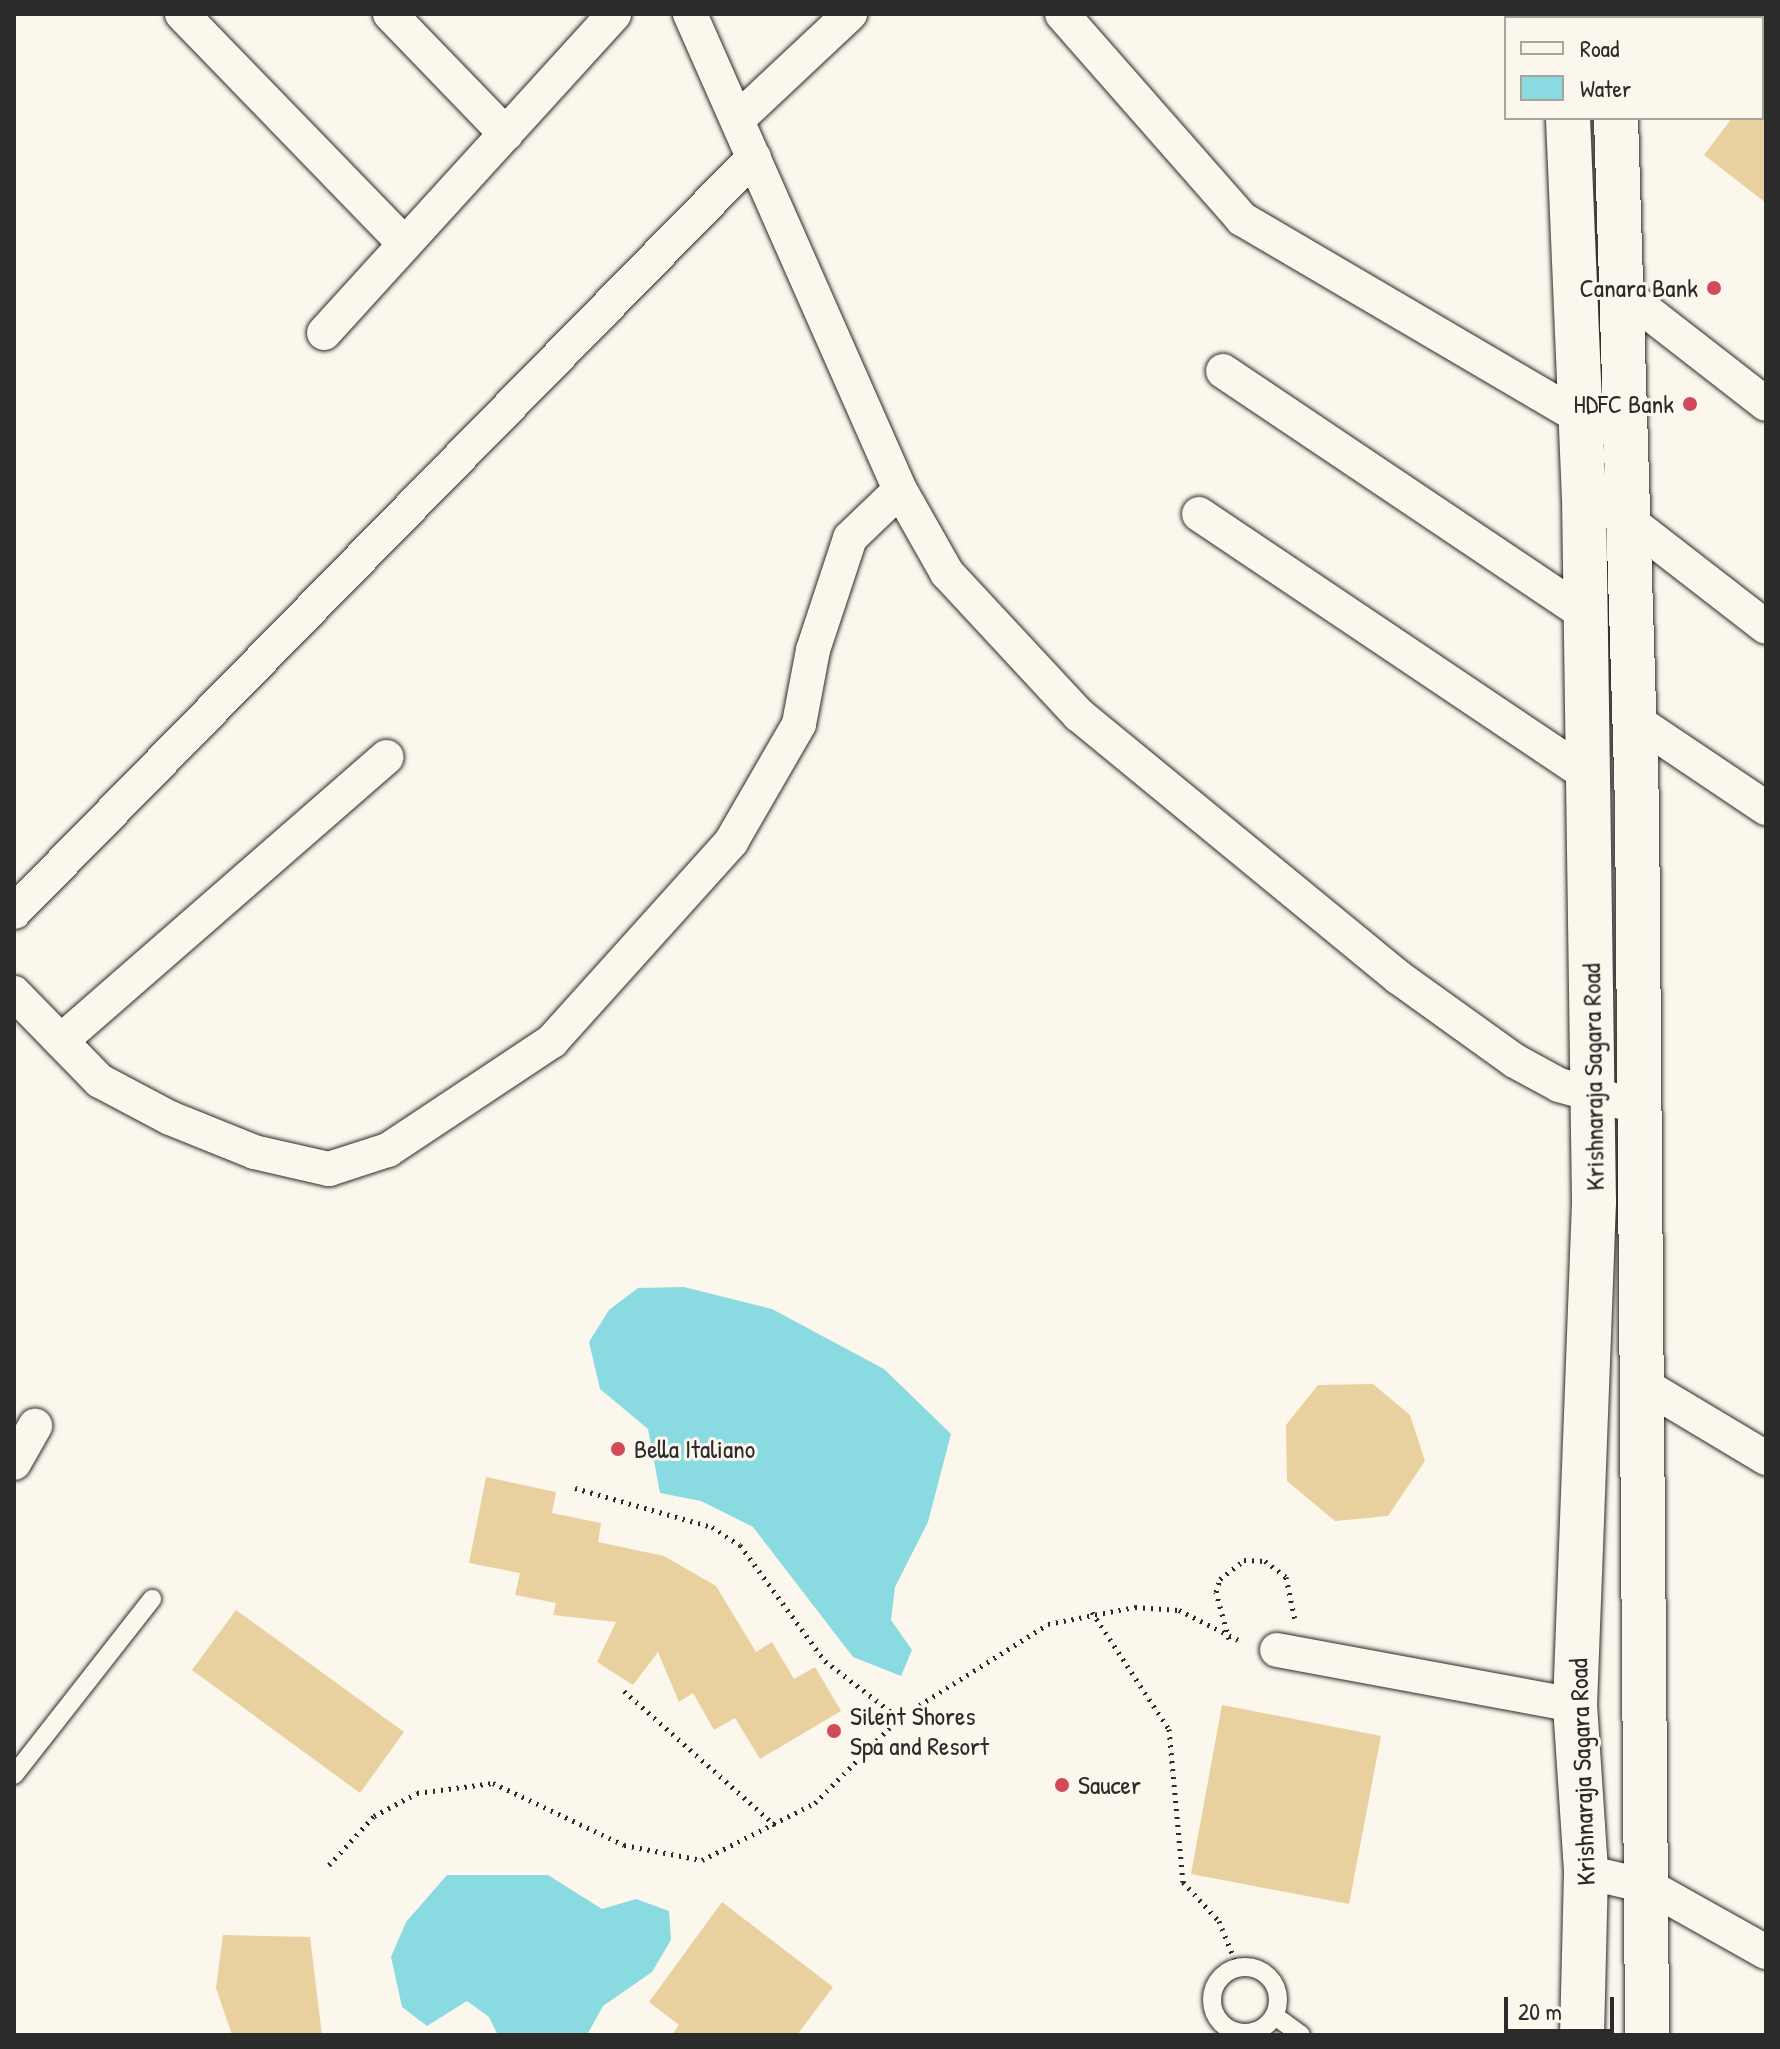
<!DOCTYPE html>
<html>
<head>
<meta charset="utf-8">
<style>
	body { margin:0 }
	#map { position:relative; width:1780px; height:2049px; overflow:hidden; background:#fbf7ec; font-family:"Patrick Hand",sans-serif }
	div>[style] { position:absolute }
	.water>* { inset:0; background:#8adbe1 }
	.building>* { inset:0; background:#e9d09f }
	.path>* { height:5px; margin-top:-2.5px; transform-origin:0; background:repeating-linear-gradient(90deg,#2b2b2b 0 2px,transparent 0 8px) }
	.roads { filter:drop-shadow(0 0 2px #2b2b2b) drop-shadow(0 0 2px #2b2b2b) }
	.service>* { height:18px; margin:-9px; padding:0 9px; transform-origin:9px; border-radius:9px; background:#fbf7ec }
	.service>.ring { margin:-9px; padding:0; box-sizing:content-box; background:none; border:18px solid #fbf7ec; border-radius:50% }
	.minor>* { height:34px; margin:-17px; padding:0 17px; transform-origin:17px; border-radius:17px; background:#fbf7ec }
	.secondary>* { height:44px; margin:-22px; padding:0 22px; transform-origin:22px; border-radius:22px; background:#fbf7ec }
	.dots>* { width:22px; height:22px; translate:-50% -50%; box-sizing:border-box; border:4px solid #fbf7ec; border-radius:50% }
	span { translate:-50% -50%; white-space:nowrap; text-align:center; line-height:1.15; -webkit-text-stroke:6px #fbf7ec; paint-order:stroke }
	.poi-label { font-size:26px; color:#2b2b2b }
	.right { translate:-100% -50%; text-align:right }
	.left { translate:0 -50%; text-align:left }
	.street-label { font-size:26px; color:#2b2b2b }
	.frame { position:absolute; inset:0; border:16px solid #2b2b2b; pointer-events:none }
	.legend { position:absolute; left:1504px; top:16px; width:260px; height:104px; box-sizing:border-box; background:#fbf7ec; border:2px solid #a8a59f; margin:0; padding:10px 14px; list-style:none; font-size:24px; color:#2b2b2b }
	.legend li { display:flex; align-items:center; gap:16px; height:40px }
	.legend b { width:40px; border:2px solid #a8a59f }
	.scale { position:absolute; left:1504px; top:1997px; width:110px; height:36px; box-sizing:border-box; border:4px solid #2b2b2b; border-top:0; padding-left:10px; font-size:24px; line-height:28px; white-space:nowrap; color:#2b2b2b; -webkit-text-stroke:6px #fbf7ec; paint-order:stroke }
</style>
</head>
<body>
<div id="map">
	<div class="water">
		<i style="clip-path:polygon(684px 1287px,772px 1309px,884px 1369px,951px 1434px,928px 1522px,895px 1587px,891px 1620px,912px 1650px,901px 1676px,853px 1657px,753px 1527px,701px 1501px,660px 1493px,648px 1429px,600px 1389px,589px 1342px,609px 1310px,638px 1288px)"></i>
		<i style="clip-path:polygon(447px 1875px,548px 1875px,602px 1909px,636px 1899px,669px 1911px,671px 1940px,652px 1972px,603px 2006px,587px 2035px,498px 2035px,489px 2017px,467px 2001px,427px 2026px,402px 2007px,391px 1957px,406px 1922px)"></i>
	</div>
	<div class="building">
		<i style="clip-path:polygon(1766px 75px,1766px 203px,1704px 155px,1732px 118px,1762px 118px)"></i>
		<i style="clip-path:polygon(1373px 1384px,1410px 1415px,1425px 1461px,1388px 1516px,1335px 1521px,1287px 1481px,1286px 1425px,1318px 1385px)"></i>
		<i style="clip-path:polygon(486px 1477px,556px 1492px,552px 1513px,601px 1523px,598px 1542px,664px 1556px,716px 1586px,756px 1652px,772px 1642px,794px 1679px,815px 1667px,841px 1711px,760px 1759px,735px 1718px,714px 1730px,693px 1693px,679px 1702px,658px 1652px,633px 1685px,597px 1662px,616px 1622px,553px 1615px,556px 1603px,515px 1595px,520px 1573px,469px 1563px)"></i>
		<i style="clip-path:polygon(236px 1610px,404px 1732px,360px 1793px,192px 1670px)"></i>
		<i style="clip-path:polygon(1222px 1705px,1381px 1736px,1349px 1904px,1191px 1874px)"></i>
		<i style="clip-path:polygon(722px 1902px,833px 1987px,797px 2035px,672px 2035px,679px 2025px,649px 2002px)"></i>
		<i style="clip-path:polygon(223px 1935px,310px 1937px,322px 2035px,232px 2035px,216px 1988px)"></i>
	</div>
	<div class="path">
		<i style="left:575px;top:1488px;width:142px;rotate:15.9deg"></i>
		<i style="left:712px;top:1527px;width:33px;rotate:33deg"></i>
		<i style="left:740px;top:1545px;width:144px;rotate:53.8deg"></i>
		<i style="left:825px;top:1661px;width:93px;rotate:37.6deg"></i>
		<i style="left:1092px;top:1612px;width:140px;rotate:56.7deg"></i>
		<i style="left:1169px;top:1729px;width:154px;rotate:84.8deg"></i>
		<i style="left:1183px;top:1882px;width:53px;rotate:47.3deg"></i>
		<i style="left:1219px;top:1921px;width:51px;rotate:68deg"></i>
		<i style="left:1229px;top:1639px;width:49px;rotate:-105.5deg"></i>
		<i style="left:1216px;top:1592px;width:14px;rotate:-73deg"></i>
		<i style="left:1220px;top:1579px;width:31px;rotate:-38deg"></i>
		<i style="left:1244px;top:1560px;width:21px;rotate:3deg"></i>
		<i style="left:1265px;top:1561px;width:26px;rotate:37deg"></i>
		<i style="left:1286px;top:1577px;width:44px;rotate:78.2deg"></i>
		<i style="left:624px;top:1691px;width:202px;rotate:41.6deg"></i>
		<i style="left:329px;top:1865px;width:67px;rotate:-47.4deg"></i>
		<i style="left:374px;top:1816px;width:49px;rotate:-28.1deg"></i>
		<i style="left:417px;top:1793px;width:77px;rotate:-7.5deg"></i>
		<i style="left:493px;top:1783px;width:145px;rotate:25.3deg"></i>
		<i style="left:624px;top:1845px;width:79px;rotate:10.9deg"></i>
		<i style="left:702px;top:1860px;width:127px;rotate:-26.8deg"></i>
		<i style="left:815px;top:1803px;width:120px;rotate:-45.3deg"></i>
		<i style="left:899px;top:1718px;width:176px;rotate:-32.2deg"></i>
		<i style="left:1048px;top:1624px;width:89px;rotate:-11.1deg"></i>
		<i style="left:1135px;top:1607px;width:44px;rotate:3.9deg"></i>
		<i style="left:1179px;top:1610px;width:71px;rotate:26.9deg"></i>
	</div>
	<div class="roads">
		<div class="service">
			<i style="left:14px;top:1775px;width:224px;rotate:-51.9deg"></i>
			<i class="ring" style="left:1212px;top:1967px;width:48px;height:48px"></i>
			<i style="left:1275px;top:2016px;width:32px;rotate:36deg"></i>
		</div>
		<div class="minor">
			<i style="left:182px;top:14px;width:320px;rotate:45.9deg"></i>
			<i style="left:390px;top:14px;width:167px;rotate:46deg"></i>
			<i style="left:690px;top:14px;width:520px;rotate:66.19deg"></i>
			<i style="left:900px;top:490px;width:95px;rotate:60.5deg"></i>
			<i style="left:947px;top:573px;width:194px;rotate:47.1deg"></i>
			<i style="left:1079px;top:715px;width:413px;rotate:39.4deg"></i>
			<i style="left:1398px;top:977px;width:144px;rotate:35.7deg"></i>
			<i style="left:1515px;top:1061px;width:50px;rotate:28.6deg"></i>
			<i style="left:1559px;top:1085px;width:79px;rotate:15.4deg"></i>
			<i style="left:1062px;top:14px;width:273px;rotate:48.7deg"></i>
			<i style="left:1242px;top:219px;width:413px;rotate:30.4deg"></i>
			<i style="left:738px;top:119px;width:154px;rotate:-43.2deg"></i>
			<i style="left:1626px;top:295px;width:177px;rotate:37.9deg"></i>
			<i style="left:324px;top:333px;width:431px;rotate:-47.7deg"></i>
			<i style="left:1223px;top:371px;width:437px;rotate:33.9deg"></i>
			<i style="left:1614px;top:509px;width:192px;rotate:37.8deg"></i>
			<i style="left:1199px;top:514px;width:468px;rotate:33.9deg"></i>
			<i style="left:1635px;top:720px;width:158px;rotate:33.9deg"></i>
			<i style="left:14px;top:912px;width:1057px;rotate:-45.57deg"></i>
			<i style="left:14px;top:993px;width:123px;rotate:45.7deg"></i>
			<i style="left:100px;top:1081px;width:79px;rotate:27.9deg"></i>
			<i style="left:170px;top:1118px;width:91px;rotate:22deg"></i>
			<i style="left:254px;top:1152px;width:77px;rotate:12.8deg"></i>
			<i style="left:329px;top:1169px;width:62px;rotate:-17.9deg"></i>
			<i style="left:388px;top:1150px;width:197px;rotate:-33.6deg"></i>
			<i style="left:552px;top:1041px;width:268px;rotate:-48deg"></i>
			<i style="left:731px;top:842px;width:136px;rotate:-60deg"></i>
			<i style="left:799px;top:724px;width:75px;rotate:-79.3deg"></i>
			<i style="left:813px;top:650px;width:118px;rotate:-71.7deg"></i>
			<i style="left:850px;top:538px;width:69px;rotate:-43.8deg"></i>
			<i style="left:61px;top:1041px;width:432px;rotate:-41.1deg"></i>
			<i style="left:1639px;top:1382px;width:148px;rotate:30.9deg"></i>
			<i style="left:14px;top:1463px;width:43px;rotate:-60.4deg"></i>
			<i style="left:1277px;top:1650px;width:303px;rotate:10.5deg"></i>
			<i style="left:1586px;top:1872px;width:66px;rotate:13.2deg"></i>
			<i style="left:1650px;top:1887px;width:133px;rotate:29.3deg"></i>
		</div>
		<div class="secondary">
			<i style="left:1561px;top:14px;width:4px;rotate:90deg"></i>
			<i style="left:1610px;top:14px;width:4px;rotate:90deg"></i>
			<i style="left:1568px;top:118px;width:377px;rotate:87.6deg"></i>
			<i style="left:1584px;top:495px;width:707px;rotate:89.19deg"></i>
			<i style="left:1594px;top:1202px;width:503px;rotate:92.16deg"></i>
			<i style="left:1575px;top:1705px;width:167px;rotate:86.2deg"></i>
			<i style="left:1586px;top:1872px;width:163px;rotate:91.4deg"></i>
			<i style="left:1616px;top:118px;width:687px;rotate:88.25deg"></i>
			<i style="left:1637px;top:805px;width:1230px;rotate:89.53deg"></i>
		</div>
	</div>
	<div class="dots">
		<i style="left:1714px;top:288px;background:#d1495b"></i>
		<i style="left:1690px;top:404px;background:#d1495b"></i>
		<i style="left:618px;top:1449px;background:#d1495b"></i>
		<i style="left:834px;top:1731px;background:#d1495b"></i>
		<i style="left:1062px;top:1785px;background:#d1495b"></i>
	</div>
	<div class="poi-label">
		<span class="right" style="left:1698px;top:288px">Canara Bank</span>
		<span class="right" style="left:1674px;top:404px">HDFC Bank</span>
		<span class="left" style="left:634px;top:1449px">Bella Italiano</span>
		<span class="left" style="left:850px;top:1731px">Silent Shores<br>Spa and Resort</span>
		<span class="left" style="left:1078px;top:1785px">Saucer</span>
	</div>
	<div class="street-label">
		<span style="left:1593px;top:1077px;rotate:-91deg">Krishnaraja Sagara Road</span>
		<span style="left:1582px;top:1772px;rotate:-92deg">Krishnaraja Sagara Road</span>
	</div>
	<div class="frame"></div>
	<ul class="legend">
	<li><b style="height:10px;background:#fbf7ec"></b>Road</li>
	<li><b style="height:22px;background:#8adbe1"></b>Water</li>
	</ul>
	<div class="scale">20 m</div>
</div>
</body>
</html>
